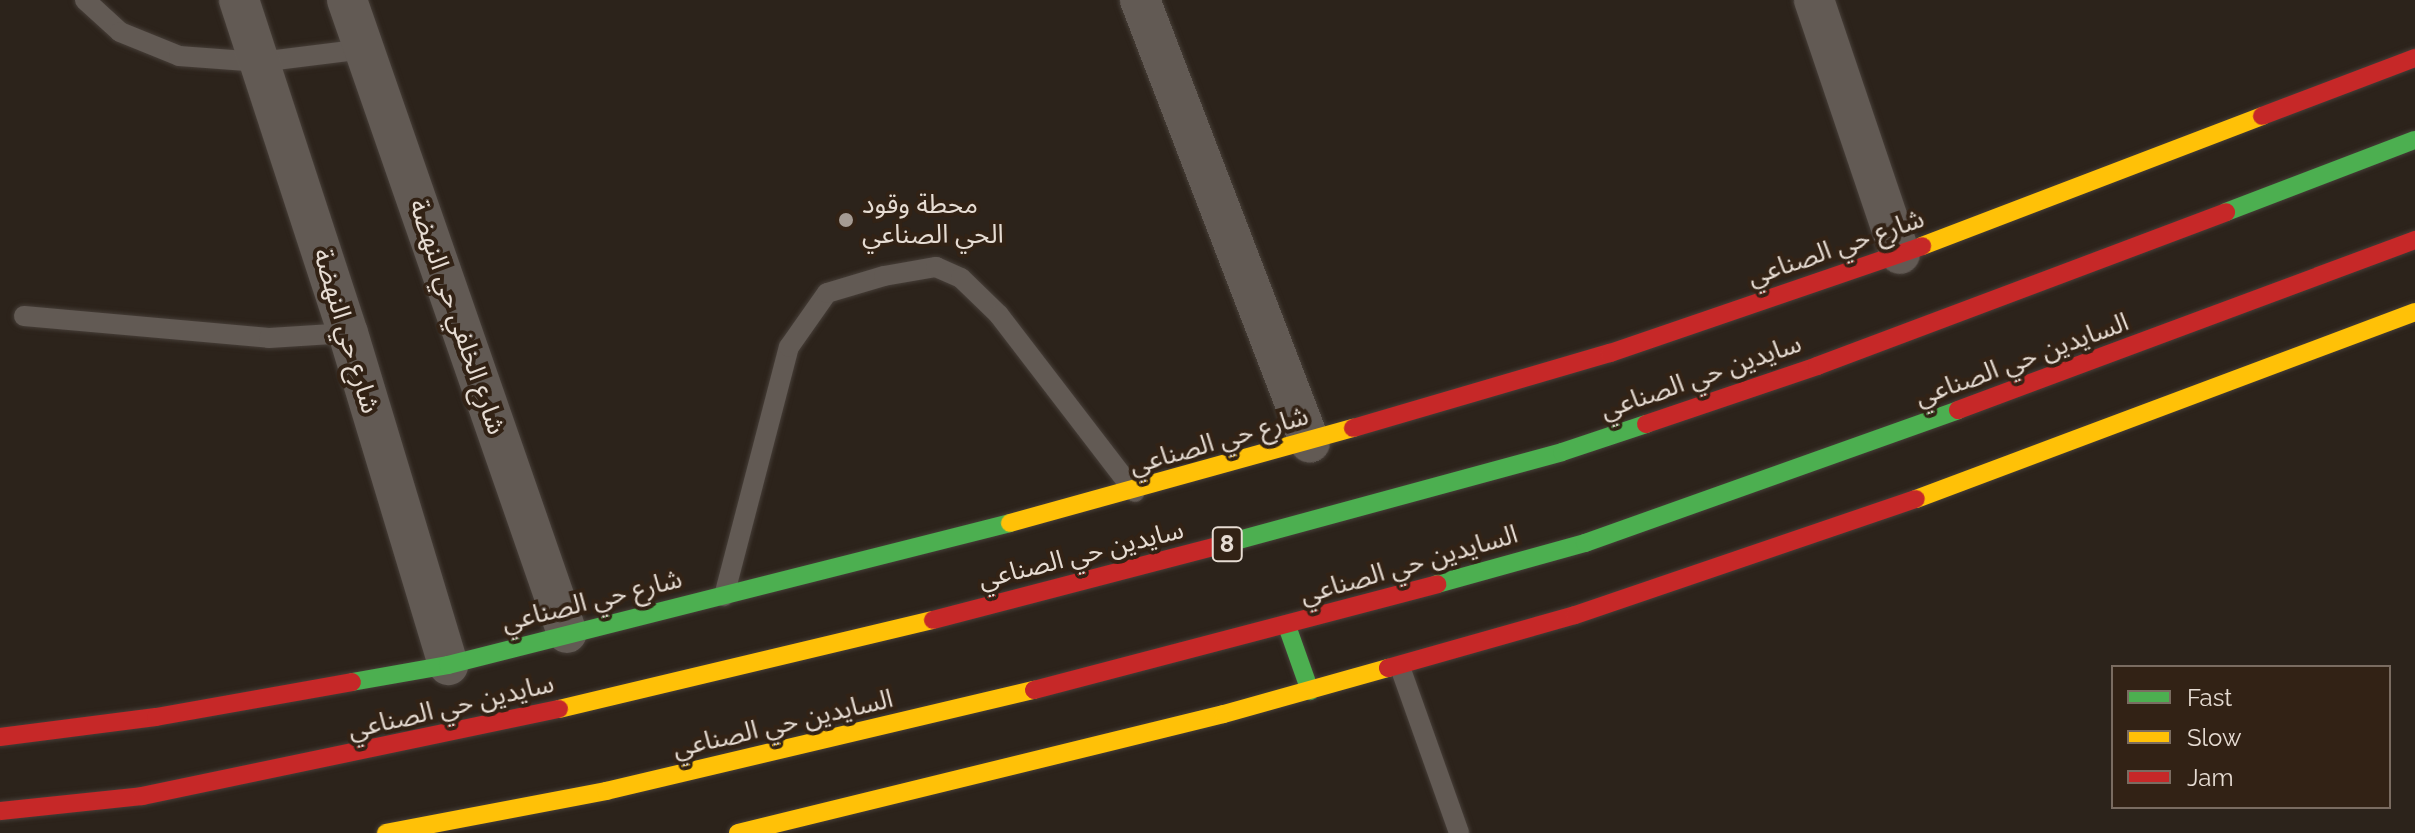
<!DOCTYPE html>
<html>
<head>
<meta charset="utf-8">
<style>
	body { margin:0 }
	#map { position:relative; width:2415px; height:833px; overflow:hidden; background:#2c231b; font-family:Raleway,"Noto Sans Arabic",sans-serif }
	div>[style] { position:absolute }
	.roads { filter:drop-shadow(0 0 2px #463e38) drop-shadow(0 0 2px #463e38) }
	.lane>* { height:20px; margin:-10px; padding:0 10px; transform-origin:10px; border-radius:10px; background:#625a54 }
	.street>* { height:40px; margin:-20px; padding:0 20px; transform-origin:20px; border-radius:20px; background:#625a54 }
	.fast>* { height:18px; margin:-9px; padding:0 9px; transform-origin:9px; border-radius:9px; background:#4caf50 }
	.slow>* { height:18px; margin:-9px; padding:0 9px; transform-origin:9px; border-radius:9px; background:#ffc107 }
	.jam>* { height:18px; margin:-9px; padding:0 9px; transform-origin:9px; border-radius:9px; background:#c62828 }
	.dots>* { width:22px; height:22px; translate:-50% -50%; box-sizing:border-box; border:4px solid #322215; border-radius:50% }
	span { translate:-50% -50%; white-space:nowrap; text-align:center; line-height:1.15; -webkit-text-stroke:8px #322215; paint-order:stroke }
	.shield-label span { padding:2px 6px; background:#322215; border:2px solid; border-radius:6px; -webkit-text-stroke-width:0 }
	.shield-label { font-size:24px; color:#e6dcd3; font-weight:700 }
	.poi-label { font-size:26px; color:#e6dcd3 }
	.left { translate:0 -50%; text-align:left }
	.street-label { font-size:26px; color:#e6dcd3 }
	.legend { position:absolute; left:2111px; top:665px; width:280px; height:144px; box-sizing:border-box; background:#322215; border:2px solid #7a6c61; margin:0; padding:10px 14px; list-style:none; font-size:24px; color:#e6dcd3 }
	.legend li { display:flex; align-items:center; gap:16px; height:40px }
	.legend b { width:40px; border:2px solid #7a6c61 }
</style>
</head>
<body>
<div id="map">
	<div class="roads">
		<div class="lane">
			<i style="left:85px;top:0;width:47px;rotate:42.4deg"></i>
			<i style="left:120px;top:32px;width:64px;rotate:22.1deg"></i>
			<i style="left:179px;top:56px;width:81px;rotate:4.2deg"></i>
			<i style="left:260px;top:62px;width:105px;rotate:-7.1deg"></i>
			<i style="left:24px;top:316px;width:246px;rotate:5.1deg"></i>
			<i style="left:269px;top:338px;width:79px;rotate:-3.6deg"></i>
			<i style="left:724px;top:596px;width:257px;rotate:-75.4deg"></i>
			<i style="left:789px;top:347px;width:66px;rotate:-54.9deg"></i>
			<i style="left:827px;top:293px;width:59px;rotate:-16.6deg"></i>
			<i style="left:884px;top:276px;width:53px;rotate:-9.8deg"></i>
			<i style="left:936px;top:267px;width:27px;rotate:24deg"></i>
			<i style="left:961px;top:278px;width:53px;rotate:44.2deg"></i>
			<i style="left:999px;top:315px;width:223px;rotate:52.5deg"></i>
			<i style="left:1400px;top:667px;width:176px;rotate:70.4deg"></i>
		</div>
		<div class="street">
			<i style="left:239px;top:0;width:350px;rotate:71.9deg"></i>
			<i style="left:348px;top:333px;width:347px;rotate:73.2deg"></i>
			<i style="left:347px;top:0;width:670px;rotate:70.84deg"></i>
			<i style="left:1140px;top:0;width:474px;rotate:69deg"></i>
			<i style="left:1814px;top:0;width:268px;rotate:71.3deg"></i>
		</div>
		<div class="fast">
			<i style="left:2226px;top:212px;width:202px;rotate:-20.9deg"></i>
			<i style="left:1224px;top:544px;width:350px;rotate:-15.2deg"></i>
			<i style="left:1562px;top:452px;width:89px;rotate:-18.4deg"></i>
			<i style="left:1437px;top:584px;width:154px;rotate:-15.5deg"></i>
			<i style="left:1585px;top:543px;width:396px;rotate:-19.6deg"></i>
			<i style="left:1287px;top:626px;width:69px;rotate:70.5deg"></i>
			<i style="left:352px;top:682px;width:97px;rotate:-10deg"></i>
			<i style="left:448px;top:665px;width:580px;rotate:-14.18deg"></i>
		</div>
		<div class="slow">
			<i style="left:1922px;top:246px;width:364px;rotate:-20.9deg"></i>
			<i style="left:1916px;top:499px;width:533px;rotate:-20.54deg"></i>
			<i style="left:1010px;top:523px;width:356px;rotate:-15.5deg"></i>
			<i style="left:559px;top:709px;width:384px;rotate:-13.4deg"></i>
			<i style="left:386px;top:833px;width:224px;rotate:-10.8deg"></i>
			<i style="left:606px;top:791px;width:440px;rotate:-13.3deg"></i>
			<i style="left:738px;top:833px;width:500px;rotate:-13.76deg"></i>
			<i style="left:1224px;top:714px;width:170px;rotate:-15.7deg"></i>
		</div>
		<div class="jam">
			<i style="left:2262px;top:116px;width:164px;rotate:-20.8deg"></i>
			<i style="left:1958px;top:410px;width:488px;rotate:-20.4deg"></i>
			<i style="left:1646px;top:424px;width:181px;rotate:-18.7deg"></i>
			<i style="left:1817px;top:366px;width:437px;rotate:-20.6deg"></i>
			<i style="left:1353px;top:428px;width:268px;rotate:-16.3deg"></i>
			<i style="left:1610px;top:353px;width:330px;rotate:-18.9deg"></i>
			<i style="left:933px;top:620px;width:301px;rotate:-14.6deg"></i>
			<i style="left:1388px;top:668px;width:194px;rotate:-15.8deg"></i>
			<i style="left:1575px;top:615px;width:360px;rotate:-18.8deg"></i>
			<i style="left:1034px;top:690px;width:417px;rotate:-14.7deg"></i>
			<i style="left:0;top:737px;width:157px;rotate:-7.3deg"></i>
			<i style="left:156px;top:717px;width:199px;rotate:-10.1deg"></i>
			<i style="left:0;top:811px;width:143px;rotate:-6deg"></i>
			<i style="left:142px;top:796px;width:426px;rotate:-11.8deg"></i>
		</div>
	</div>
	<div class="dots">
		<i style="left:846px;top:220px;background:#a59b93"></i>
	</div>
	<div class="shield-label">
		<span style="left:1227px;top:544px">8</span>
	</div>
	<div class="poi-label">
		<span class="left" style="left:862px;top:220px">محطة وقود<br>الحي الصناعي</span>
	</div>
	<div class="street-label">
		<span style="left:1836px;top:248px;rotate:-19deg">شارع حي الصناعي</span>
		<span style="left:457px;top:317px;rotate:71deg">شارع الخلفي حي النهضة</span>
		<span style="left:346px;top:331px;rotate:73deg">شارع حي النهضة</span>
		<span style="left:2022px;top:360px;rotate:-20deg">السايدين حي الصناعي</span>
		<span style="left:1701px;top:377px;rotate:-19deg">سايدين حي الصناعي</span>
		<span style="left:1219px;top:441px;rotate:-16deg">شارع حي الصناعي</span>
		<span style="left:1081px;top:555px;rotate:-14deg">سايدين حي الصناعي</span>
		<span style="left:1409px;top:565px;rotate:-16deg">السايدين حي الصناعي</span>
		<span style="left:592px;top:601px;rotate:-14deg">شارع حي الصناعي</span>
		<span style="left:451px;top:707px;rotate:-13deg">سايدين حي الصناعي</span>
		<span style="left:783px;top:724px;rotate:-13deg">السايدين حي الصناعي</span>
	</div>
	<ul class="legend">
	<li><b style="height:10px;background:#4caf50"></b>Fast</li>
	<li><b style="height:10px;background:#ffc107"></b>Slow</li>
	<li><b style="height:10px;background:#c62828"></b>Jam</li>
	</ul>
</div>
</body>
</html>
